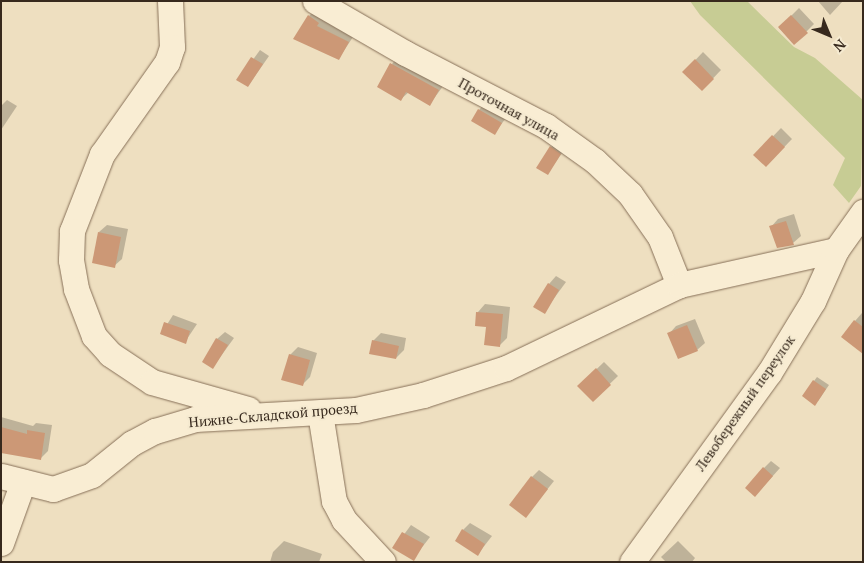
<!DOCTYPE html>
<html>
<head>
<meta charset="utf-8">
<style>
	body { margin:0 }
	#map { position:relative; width:864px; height:563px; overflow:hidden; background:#eedfc0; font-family:"PT Serif",serif }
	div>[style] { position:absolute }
	.green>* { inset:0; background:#c7cc94 }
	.shadow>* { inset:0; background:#0003 }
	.building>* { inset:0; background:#cc9876 }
	.roads { filter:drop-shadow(0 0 1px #877058) drop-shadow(0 0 1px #877058) }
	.minor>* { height:25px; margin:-12.5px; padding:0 12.5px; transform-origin:12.5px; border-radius:12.5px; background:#f9edd3 }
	span { translate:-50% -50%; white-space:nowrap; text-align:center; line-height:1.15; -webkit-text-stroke:4px #f5ead0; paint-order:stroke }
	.street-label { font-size:14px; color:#37291d }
	.frame { position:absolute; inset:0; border:2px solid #37291d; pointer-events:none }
	.north { position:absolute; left:804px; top:10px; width:50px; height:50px; -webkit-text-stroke:4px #f5ead0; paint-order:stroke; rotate:135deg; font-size:14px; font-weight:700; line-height:20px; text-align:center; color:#37291d }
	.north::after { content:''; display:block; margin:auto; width:18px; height:22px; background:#37291d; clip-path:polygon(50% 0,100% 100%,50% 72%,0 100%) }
</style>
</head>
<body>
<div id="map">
	<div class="green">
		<i style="clip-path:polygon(690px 1px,747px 1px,794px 47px,815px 58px,863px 100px,861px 186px,849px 203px,833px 185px,845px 158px,700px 15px)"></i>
	</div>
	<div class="shadow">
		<i style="clip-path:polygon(818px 1px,843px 1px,830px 15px)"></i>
		<i style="clip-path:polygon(799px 8px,814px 24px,794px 44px,779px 28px)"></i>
		<i style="clip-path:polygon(316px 9px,355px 34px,339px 58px,309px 16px)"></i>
		<i style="clip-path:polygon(260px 50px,269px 56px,248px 86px,238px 80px)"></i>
		<i style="clip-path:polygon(703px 52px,721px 70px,702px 90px,684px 72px)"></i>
		<i style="clip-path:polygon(399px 56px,446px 82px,430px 104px,409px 92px,401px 99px,392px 64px)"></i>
		<i style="clip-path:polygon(7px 100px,17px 106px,1px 130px,1px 106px)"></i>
		<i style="clip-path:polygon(486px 102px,508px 115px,495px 133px,479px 110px)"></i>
		<i style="clip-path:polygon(781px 128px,792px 139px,766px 166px,755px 155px)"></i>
		<i style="clip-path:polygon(558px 140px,567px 146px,548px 173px,551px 147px)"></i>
		<i style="clip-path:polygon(794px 214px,801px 236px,793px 243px,771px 227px,778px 219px)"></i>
		<i style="clip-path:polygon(107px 225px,128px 229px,122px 259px,114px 266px,99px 232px)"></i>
		<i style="clip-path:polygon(556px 276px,566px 282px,544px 312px,549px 284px)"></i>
		<i style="clip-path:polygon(485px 304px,510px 307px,507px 338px,499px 346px,487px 326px,476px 325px,478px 312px)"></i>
		<i style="clip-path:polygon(862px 313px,863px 314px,863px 352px,855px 321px)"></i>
		<i style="clip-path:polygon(173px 315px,197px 324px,185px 342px,161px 334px)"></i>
		<i style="clip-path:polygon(695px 319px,705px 343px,697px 350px,669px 334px,676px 326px)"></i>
		<i style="clip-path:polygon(225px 332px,234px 338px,213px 367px,217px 339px)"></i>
		<i style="clip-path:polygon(381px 333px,406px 338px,404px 350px,396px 358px,373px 341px)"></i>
		<i style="clip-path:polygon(298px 347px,317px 353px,310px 377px,302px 385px,290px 355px)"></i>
		<i style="clip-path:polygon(604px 362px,618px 376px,593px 400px,579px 386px)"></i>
		<i style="clip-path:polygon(817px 377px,829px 385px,818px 401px,814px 381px)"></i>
		<i style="clip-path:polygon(1px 417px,33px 426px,36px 423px,52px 425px,48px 451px,40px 459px,1px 451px)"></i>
		<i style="clip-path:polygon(771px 461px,780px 468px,762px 488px,764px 468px)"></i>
		<i style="clip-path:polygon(539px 470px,554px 481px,526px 516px,532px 477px)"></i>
		<i style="clip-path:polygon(470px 523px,492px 536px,478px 554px,463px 530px)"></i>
		<i style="clip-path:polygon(411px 525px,430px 537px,413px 559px,394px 548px)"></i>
		<i style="clip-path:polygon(284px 541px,322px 554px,319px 562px,270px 562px,273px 552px)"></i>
		<i style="clip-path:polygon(678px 541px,695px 558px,692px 562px,666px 562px,661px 557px)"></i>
	</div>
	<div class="building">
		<i style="clip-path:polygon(308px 15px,319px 23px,317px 26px,349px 42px,339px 60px,293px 39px)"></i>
		<i style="clip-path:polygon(791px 15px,808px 33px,794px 45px,778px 27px)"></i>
		<i style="clip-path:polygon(251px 57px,263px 64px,248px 87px,236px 80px)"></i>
		<i style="clip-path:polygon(695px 59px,714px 79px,702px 91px,682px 72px)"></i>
		<i style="clip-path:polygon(390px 63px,439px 90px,430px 106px,406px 92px,401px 101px,377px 87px)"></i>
		<i style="clip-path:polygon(478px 109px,502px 123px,495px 135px,471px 121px)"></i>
		<i style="clip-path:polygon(772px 135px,785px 147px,766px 167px,753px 155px)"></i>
		<i style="clip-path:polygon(550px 146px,561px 154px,548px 175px,536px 168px)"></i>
		<i style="clip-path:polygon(786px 221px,794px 245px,777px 248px,769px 226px)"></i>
		<i style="clip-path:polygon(98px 232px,121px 237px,115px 268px,92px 263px)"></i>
		<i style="clip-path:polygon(548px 283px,559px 290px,545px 314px,533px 307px)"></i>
		<i style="clip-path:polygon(476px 312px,503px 314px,500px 347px,484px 345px,486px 327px,475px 326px)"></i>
		<i style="clip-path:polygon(854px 320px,863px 327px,863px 354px,841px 337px)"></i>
		<i style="clip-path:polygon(164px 322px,190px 331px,186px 344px,160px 334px)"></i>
		<i style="clip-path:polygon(687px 325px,698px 351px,678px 359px,667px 333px)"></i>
		<i style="clip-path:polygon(216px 338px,228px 345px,213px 369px,202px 362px)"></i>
		<i style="clip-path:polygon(372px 340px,399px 346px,396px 359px,369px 354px)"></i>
		<i style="clip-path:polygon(289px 354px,310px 360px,303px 386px,281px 380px)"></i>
		<i style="clip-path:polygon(596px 368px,611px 385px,593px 402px,577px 386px)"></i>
		<i style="clip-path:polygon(813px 380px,826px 389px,815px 406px,802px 396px)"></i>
		<i style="clip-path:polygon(1px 427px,27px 434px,27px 430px,45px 433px,41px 460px,1px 453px)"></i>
		<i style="clip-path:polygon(763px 467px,773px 476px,755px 497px,745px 488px)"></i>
		<i style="clip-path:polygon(531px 476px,548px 489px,526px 518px,509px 505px)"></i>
		<i style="clip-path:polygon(462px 529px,485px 544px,478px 556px,455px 541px)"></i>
		<i style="clip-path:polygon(402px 532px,424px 544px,414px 561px,392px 548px)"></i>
	</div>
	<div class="roads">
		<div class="minor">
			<i style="left:170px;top:1px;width:46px;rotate:87.5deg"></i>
			<i style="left:172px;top:47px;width:16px;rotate:108deg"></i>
			<i style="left:167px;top:62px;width:113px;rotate:125.2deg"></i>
			<i style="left:102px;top:154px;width:83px;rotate:111.3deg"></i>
			<i style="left:72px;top:231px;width:29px;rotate:92deg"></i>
			<i style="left:71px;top:260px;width:29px;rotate:80deg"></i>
			<i style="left:76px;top:289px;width:50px;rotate:69deg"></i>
			<i style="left:94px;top:336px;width:24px;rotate:48deg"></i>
			<i style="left:110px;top:354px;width:50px;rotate:33.7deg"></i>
			<i style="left:152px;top:382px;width:100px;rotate:15.7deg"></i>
			<i style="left:315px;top:1px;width:104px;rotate:30deg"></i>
			<i style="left:405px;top:53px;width:159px;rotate:27.4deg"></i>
			<i style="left:546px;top:126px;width:60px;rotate:35.5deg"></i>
			<i style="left:595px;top:161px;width:48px;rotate:43.3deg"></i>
			<i style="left:630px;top:194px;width:52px;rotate:55.1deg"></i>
			<i style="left:660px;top:237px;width:52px;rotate:68.4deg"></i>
			<i style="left:320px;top:413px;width:89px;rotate:81deg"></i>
			<i style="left:334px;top:501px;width:21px;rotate:62deg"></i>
			<i style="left:344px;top:520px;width:57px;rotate:47.1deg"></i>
			<i style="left:1px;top:476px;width:54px;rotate:14deg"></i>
			<i style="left:53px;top:489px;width:41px;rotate:-19.7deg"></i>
			<i style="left:92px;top:475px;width:51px;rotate:-38.7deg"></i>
			<i style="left:132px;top:443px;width:26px;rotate:-28deg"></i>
			<i style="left:155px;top:431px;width:42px;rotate:-16.7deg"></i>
			<i style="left:195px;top:419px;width:161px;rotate:-3.2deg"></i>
			<i style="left:356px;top:410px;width:69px;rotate:-12.6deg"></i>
			<i style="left:423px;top:395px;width:87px;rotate:-18deg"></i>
			<i style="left:506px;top:368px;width:192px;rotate:-25.6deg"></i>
			<i style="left:679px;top:285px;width:161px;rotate:-12.6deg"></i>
			<i style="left:1px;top:543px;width:65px;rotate:-70.2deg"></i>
			<i style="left:632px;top:562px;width:233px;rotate:-54.1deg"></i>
			<i style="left:769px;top:373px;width:84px;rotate:-58.6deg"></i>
			<i style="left:813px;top:301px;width:56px;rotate:-65.7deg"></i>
			<i style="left:836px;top:250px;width:47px;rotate:-54.6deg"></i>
		</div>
	</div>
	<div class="street-label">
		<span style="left:509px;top:109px;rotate:29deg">Проточная улица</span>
		<span style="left:745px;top:403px;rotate:-55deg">Левобережный переулок</span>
		<span style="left:273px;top:415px;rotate:-5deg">Нижне-Складской проезд</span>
	</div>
	<div class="frame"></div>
	<div class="north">N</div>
</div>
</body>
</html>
